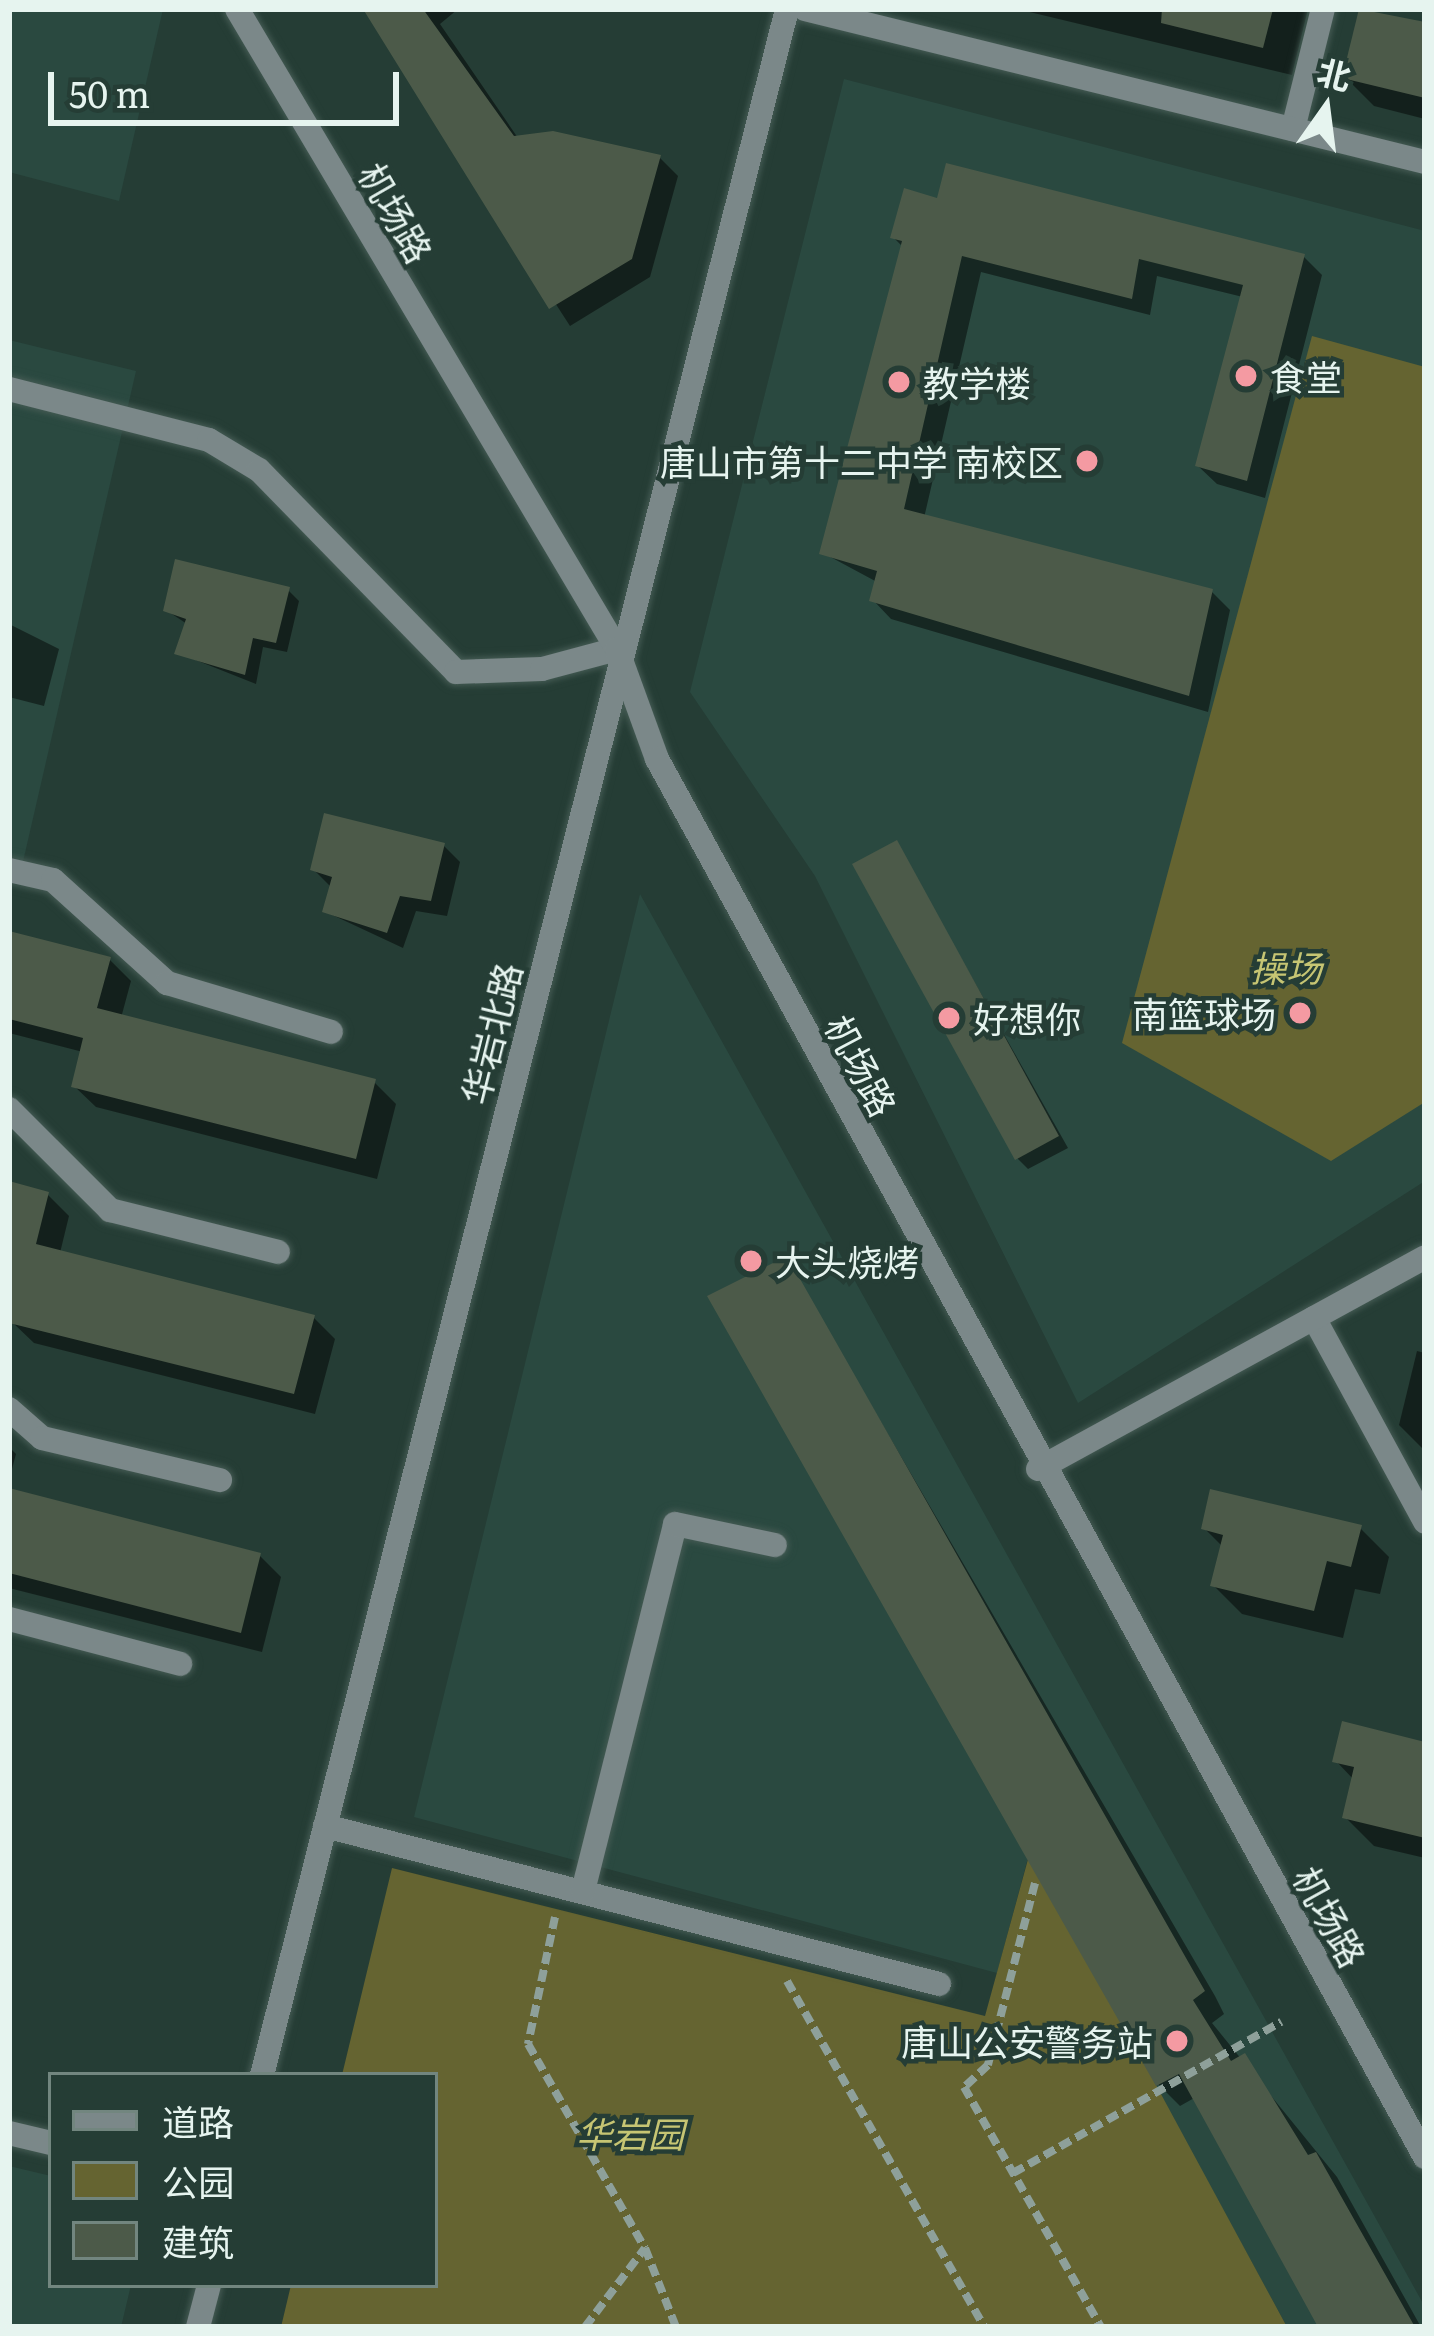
<!DOCTYPE html>
<html>
<head>
<meta charset="utf-8">
<style>
	body { margin:0 }
	#map { position:relative; width:1434px; height:2336px; overflow:hidden; background:#253d35; font-family:Literata,"Noto Sans SC",serif }
	div>[style] { position:absolute }
	.built>* { inset:0; background:#2a4940 }
	.green>* { inset:0; background:#656431 }
	.shadow>* { inset:0; background:#0007 }
	.building>* { inset:0; background:#4c5a49 }
	.path>* { height:8px; margin-top:-4px; transform-origin:0; background:repeating-linear-gradient(90deg,#8ea09a 0 12px,transparent 0 18px) }
	.roads { filter:drop-shadow(0 0 3px #445a53) drop-shadow(0 0 3px #445a53) }
	.service>* { height:24px; margin:-12px; padding:0 12px; transform-origin:12px; border-radius:12px; background:#7b8889 }
	.minor>* { height:24px; margin:-12px; padding:0 12px; transform-origin:12px; border-radius:12px; background:#7b8889 }
	.tertiary>* { height:24px; margin:-12px; padding:0 12px; transform-origin:12px; border-radius:12px; background:#7b8889 }
	.dots>* { width:33px; height:33px; translate:-50% -50%; box-sizing:border-box; border:6px solid #253d35; border-radius:50% }
	span { translate:-50% -50%; white-space:nowrap; text-align:center; line-height:1.15; -webkit-text-stroke:9px #253d35; paint-order:stroke }
	.street-label { font-size:36px; color:#e6f4ef }
	.poi-label { font-size:36px; color:#e6f4ef }
	.left { translate:0 -50%; text-align:left }
	.right { translate:-100% -50%; text-align:right }
	.park-label { font-size:36px; color:#c6c573; font-style:italic }
	.frame { position:absolute; inset:0; border:12px solid #e6f4ef; pointer-events:none }
	.legend { position:absolute; left:48px; top:2072px; width:390px; height:216px; box-sizing:border-box; background:#253d35; border:3px solid #72867f; margin:0; padding:15px 21px; list-style:none; font-size:36px; color:#e6f4ef }
	.legend li { display:flex; align-items:center; gap:24px; height:60px }
	.legend b { width:60px; border:3px solid #72867f }
	.north { position:absolute; left:1266px; top:48px; width:120px; height:120px; -webkit-text-stroke:9px #253d35; paint-order:stroke; rotate:14deg; font-size:33px; font-weight:700; line-height:48px; text-align:center; color:#e6f4ef }
	.north::after { content:''; display:block; margin:auto; width:42px; height:54px; background:#e6f4ef; clip-path:polygon(50% 0,100% 100%,50% 72%,0 100%) }
	.scale { position:absolute; left:48px; top:72px; width:351px; height:54px; box-sizing:border-box; border:6px solid #e6f4ef; border-top:0; padding-left:15px; font-size:36px; line-height:42px; white-space:nowrap; color:#e6f4ef; -webkit-text-stroke:9px #253d35; paint-order:stroke }
</style>
</head>
<body>
<div id="map">
	<div class="built">
		<i style="clip-path:polygon(9px 9px,163px 9px,119px 201px,9px 172px)"></i>
		<i style="clip-path:polygon(844px 79px,1425px 231px,1425px 1181px,1078px 1403px,815px 876px,690px 692px)"></i>
		<i style="clip-path:polygon(9px 340px,136px 371px,22px 866px,9px 863px)"></i>
		<i style="clip-path:polygon(640px 894px,1425px 2307px,1425px 2327px,1287px 2327px,1029px 1854px,997px 1973px,414px 1817px)"></i>
		<i style="clip-path:polygon(9px 2166px,51px 2176px,51px 2285px,131px 2285px,121px 2327px,9px 2327px)"></i>
	</div>
	<div class="green">
		<i style="clip-path:polygon(1312px 336px,1425px 367px,1425px 1102px,1331px 1161px,1122px 1043px)"></i>
		<i style="clip-path:polygon(1030px 1852px,1287px 2327px,281px 2327px,291px 2285px,435px 2285px,435px 2075px,342px 2075px,392px 1868px,985px 2016px)"></i>
	</div>
	<div class="shadow">
		<i style="clip-path:polygon(365px 9px,458px 9px,440px 24px,518px 138px,660px 158px,678px 176px,650px 277px,570px 326px)"></i>
		<i style="clip-path:polygon(1017px 9px,1308px 9px,1292px 75px)"></i>
		<i style="clip-path:polygon(1425px 25px,1425px 119px,1374px 106px,1345px 77px)"></i>
		<i style="clip-path:polygon(939px 202px,1303px 256px,1322px 275px,1265px 498px,1217px 484px,1198px 466px,1243px 297px,1157px 276px,1150px 315px,981px 272px,924px 518px,1211px 591px,1230px 610px,1208px 712px,891px 619px,873px 600px,877px 582px,823px 553px,903px 247px,893px 237px)"></i>
		<i style="clip-path:polygon(288px 590px,299px 601px,287px 652px,263px 647px,256px 684px,178px 653px,187px 624px,166px 610px)"></i>
		<i style="clip-path:polygon(9px 624px,59px 649px,44px 706px,9px 697px)"></i>
		<i style="clip-path:polygon(896px 843px,1068px 1148px,1028px 1169px,1017px 1158px)"></i>
		<i style="clip-path:polygon(444px 846px,460px 862px,447px 916px,416px 911px,403px 948px,326px 912px,330px 886px,313px 869px)"></i>
		<i style="clip-path:polygon(9px 934px,109px 959px,131px 981px,121px 1018px,374px 1082px,396px 1104px,377px 1179px,96px 1107px,74px 1086px,83px 1052px,9px 1033px)"></i>
		<i style="clip-path:polygon(9px 1185px,47px 1194px,69px 1216px,60px 1253px,313px 1317px,335px 1339px,315px 1414px,34px 1343px,12px 1322px)"></i>
		<i style="clip-path:polygon(786px 1259px,1215px 1996px,1224px 2014px,1212px 2023px,1337px 2177px,1421px 2327px,1321px 2327px,1196px 2097px,1180px 2106px,1159px 2085px)"></i>
		<i style="clip-path:polygon(1417px 1351px,1425px 1353px,1425px 1451px,1399px 1425px)"></i>
		<i style="clip-path:polygon(9px 1447px,16px 1454px,9px 1480px)"></i>
		<i style="clip-path:polygon(9px 1491px,259px 1555px,281px 1577px,262px 1652px,9px 1588px)"></i>
		<i style="clip-path:polygon(1204px 1528px,1360px 1528px,1389px 1557px,1380px 1594px,1355px 1589px,1343px 1638px,1242px 1614px,1213px 1585px,1223px 1547px)"></i>
		<i style="clip-path:polygon(1425px 1745px,1425px 1858px,1374px 1846px,1345px 1817px,1354px 1780px,1336px 1761px)"></i>
	</div>
	<div class="building">
		<i style="clip-path:polygon(363px 9px,423px 9px,514px 136px,553px 131px,661px 155px,632px 259px,549px 309px)"></i>
		<i style="clip-path:polygon(1162px 9px,1273px 9px,1263px 48px,1161px 23px)"></i>
		<i style="clip-path:polygon(1359px 9px,1425px 22px,1425px 98px,1342px 78px)"></i>
		<i style="clip-path:polygon(946px 163px,1305px 254px,1247px 481px,1195px 466px,1243px 285px,1139px 259px,1132px 299px,962px 256px,904px 509px,1213px 589px,1189px 696px,869px 601px,877px 571px,819px 554px,902px 241px,890px 238px,904px 188px,937px 198px)"></i>
		<i style="clip-path:polygon(175px 559px,290px 587px,276px 643px,253px 638px,245px 675px,174px 654px,186px 619px,163px 611px)"></i>
		<i style="clip-path:polygon(324px 813px,445px 843px,431px 901px,400px 896px,387px 933px,322px 912px,332px 877px,310px 870px)"></i>
		<i style="clip-path:polygon(897px 840px,1059px 1136px,1015px 1160px,852px 864px)"></i>
		<i style="clip-path:polygon(9px 931px,111px 957px,97px 1008px,376px 1079px,356px 1159px,71px 1087px,83px 1038px,9px 1019px)"></i>
		<i style="clip-path:polygon(9px 1181px,49px 1192px,36px 1244px,315px 1315px,294px 1394px,9px 1323px)"></i>
		<i style="clip-path:polygon(787px 1256px,1194px 1972px,1205px 1991px,1193px 2000px,1231px 2061px,1245px 2053px,1308px 2155px,1316px 2152px,1415px 2327px,1318px 2327px,1179px 2074px,1156px 2086px,707px 1296px)"></i>
		<i style="clip-path:polygon(9px 1488px,261px 1553px,241px 1633px,9px 1573px)"></i>
		<i style="clip-path:polygon(1210px 1489px,1362px 1525px,1351px 1567px,1327px 1561px,1314px 1611px,1210px 1586px,1223px 1535px,1201px 1529px)"></i>
		<i style="clip-path:polygon(1342px 1721px,1425px 1742px,1425px 1838px,1342px 1818px,1354px 1767px,1332px 1762px)"></i>
	</div>
	<div class="path">
		<i style="left:1035px;top:1883px;width:188px;rotate:104.5deg"></i>
		<i style="left:988px;top:2065px;width:33px;rotate:137deg"></i>
		<i style="left:964px;top:2087px;width:276px;rotate:60.3deg"></i>
		<i style="left:555px;top:1917px;width:130px;rotate:102deg"></i>
		<i style="left:528px;top:2044px;width:235px;rotate:60.2deg"></i>
		<i style="left:645px;top:2248px;width:85px;rotate:68.6deg"></i>
		<i style="left:787px;top:1981px;width:398px;rotate:60.3deg"></i>
		<i style="left:1013px;top:2173px;width:308px;rotate:-29.4deg"></i>
		<i style="left:585px;top:2327px;width:99px;rotate:-52.8deg"></i>
	</div>
	<div class="roads">
		<div class="service">
			<i style="left:1293px;top:129px;width:124px;rotate:-76deg"></i>
			<i style="left:9px;top:870px;width:45px;rotate:12.8deg"></i>
			<i style="left:53px;top:880px;width:154px;rotate:42.1deg"></i>
			<i style="left:167px;top:983px;width:171px;rotate:16.6deg"></i>
			<i style="left:9px;top:1109px;width:143px;rotate:45deg"></i>
			<i style="left:110px;top:1210px;width:173px;rotate:14deg"></i>
			<i style="left:1314px;top:1318px;width:232px;rotate:61.4deg"></i>
			<i style="left:9px;top:1409px;width:44px;rotate:41.3deg"></i>
			<i style="left:42px;top:1438px;width:183px;rotate:13.3deg"></i>
			<i style="left:9px;top:1619px;width:177px;rotate:14.7deg"></i>
			<i style="left:325px;top:1826px;width:634px;rotate:14.43deg"></i>
			<i style="left:583px;top:1891px;width:378px;rotate:-75.9deg"></i>
			<i style="left:675px;top:1524px;width:102px;rotate:11.9deg"></i>
		</div>
		<div class="minor">
			<i style="left:805px;top:9px;width:639px;rotate:13.86deg"></i>
			<i style="left:9px;top:389px;width:206px;rotate:14.3deg"></i>
			<i style="left:209px;top:440px;width:58px;rotate:31deg"></i>
			<i style="left:259px;top:470px;width:282px;rotate:45.7deg"></i>
			<i style="left:456px;top:672px;width:86px;rotate:-2deg"></i>
			<i style="left:542px;top:669px;width:78px;rotate:-14.9deg"></i>
			<i style="left:1038px;top:1469px;width:441px;rotate:-28.7deg"></i>
			<i style="left:9px;top:2133px;width:43px;rotate:13.4deg"></i>
		</div>
		<div class="tertiary">
			<i style="left:237px;top:9px;width:744px;rotate:59.3deg"></i>
			<i style="left:617px;top:649px;width:117px;rotate:70deg"></i>
			<i style="left:657px;top:759px;width:1595px;rotate:61.22deg"></i>
			<i style="left:262px;top:2075px;width:2132px;rotate:-75.74deg"></i>
			<i style="left:198px;top:2327px;width:43px;rotate:-75.3deg"></i>
		</div>
	</div>
	<div class="dots">
		<i style="left:1246px;top:376px;background:#f49aa2"></i>
		<i style="left:899px;top:382px;background:#f49aa2"></i>
		<i style="left:1087px;top:461px;background:#f49aa2"></i>
		<i style="left:1300px;top:1013px;background:#f49aa2"></i>
		<i style="left:949px;top:1018px;background:#f49aa2"></i>
		<i style="left:751px;top:1261px;background:#f49aa2"></i>
		<i style="left:1177px;top:2041px;background:#f49aa2"></i>
	</div>
	<div class="street-label">
		<span style="left:397px;top:212px;rotate:60deg">机场路</span>
		<span style="left:490px;top:1033px;rotate:-76deg">华岩北路</span>
		<span style="left:862px;top:1065px;rotate:62deg">机场路</span>
		<span style="left:1331px;top:1916px;rotate:61deg">机场路</span>
	</div>
	<div class="poi-label">
		<span class="left" style="left:1270px;top:376px">食堂</span>
		<span class="left" style="left:923px;top:382px">教学楼</span>
		<span class="right" style="left:1063px;top:461px">唐山市第十二中学 南校区</span>
		<span class="right" style="left:1276px;top:1013px">南篮球场</span>
		<span class="left" style="left:973px;top:1018px">好想你</span>
		<span class="left" style="left:775px;top:1261px">大头烧烤</span>
		<span class="right" style="left:1153px;top:2041px">唐山公安警务站</span>
	</div>
	<div class="park-label">
		<span style="left:1286px;top:967px">操场</span>
		<span style="left:630px;top:2133px">华岩园</span>
	</div>
	<div class="frame"></div>
	<ul class="legend">
	<li><b style="height:15px;background:#7b8889"></b>道路</li>
	<li><b style="height:33px;background:#656431"></b>公园</li>
	<li><b style="height:33px;background:#4c5a49"></b>建筑</li>
	</ul>
	<div class="north">北</div>
	<div class="scale">50 m</div>
</div>
</body>
</html>
